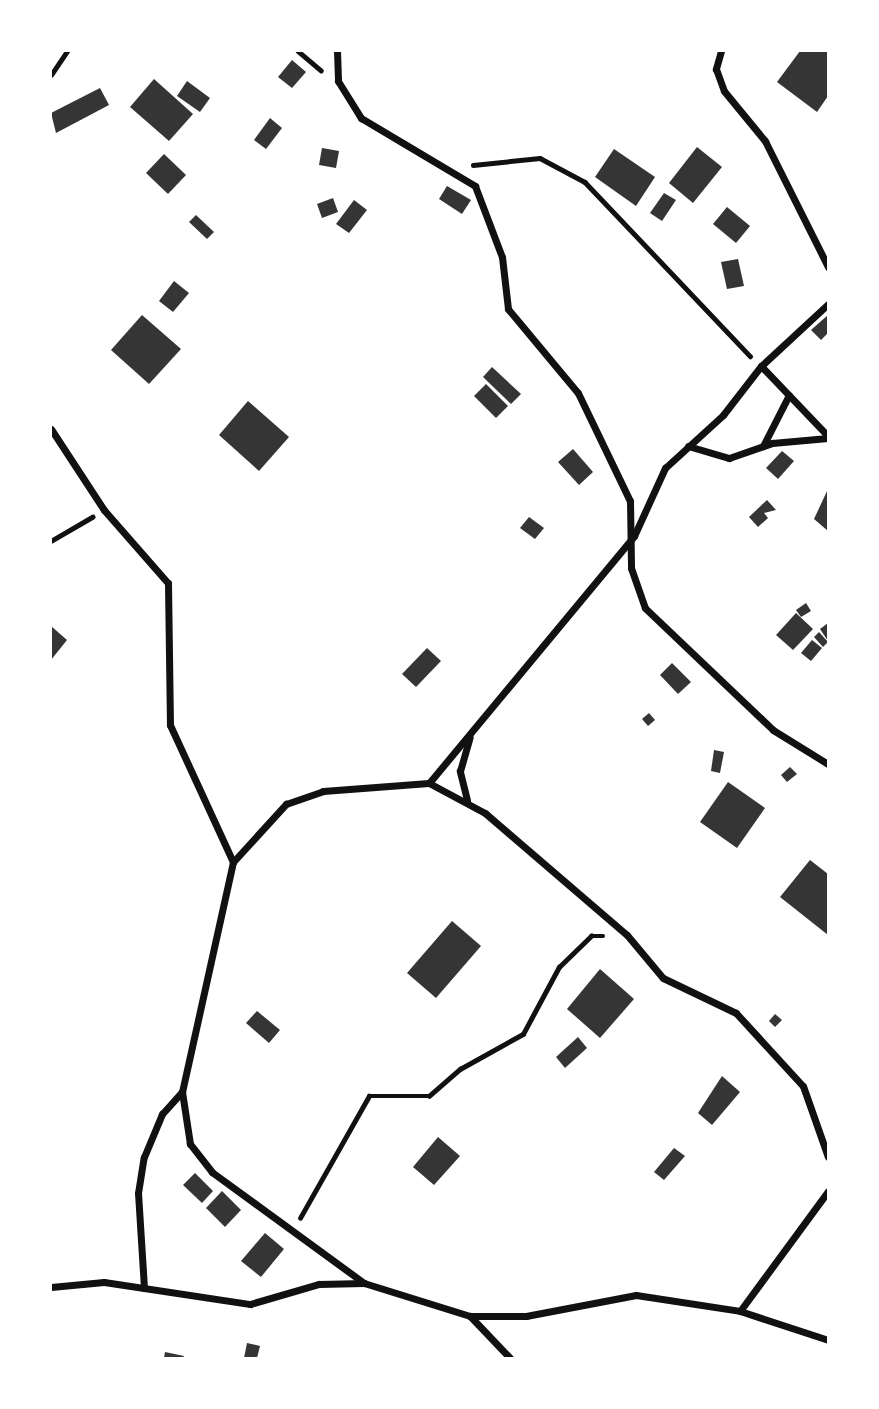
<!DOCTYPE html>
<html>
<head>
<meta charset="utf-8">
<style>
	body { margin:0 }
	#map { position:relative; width:879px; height:1409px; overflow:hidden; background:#fff; font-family:Helvetica,sans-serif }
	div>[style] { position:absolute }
	.building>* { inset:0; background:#353535 }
	.path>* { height:4.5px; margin:-2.25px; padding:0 2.25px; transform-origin:2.25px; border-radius:2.25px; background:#111 }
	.minor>* { height:7px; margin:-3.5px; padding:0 3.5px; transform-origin:3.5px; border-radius:3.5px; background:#111 }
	span { translate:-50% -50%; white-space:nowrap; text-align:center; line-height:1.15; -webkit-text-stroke:5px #fff; paint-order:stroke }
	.frame { position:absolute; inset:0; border:52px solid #fff; pointer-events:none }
</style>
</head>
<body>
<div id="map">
	<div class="building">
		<i style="clip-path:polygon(800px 51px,828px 51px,828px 96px,817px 112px,777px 82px)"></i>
		<i style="clip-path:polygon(292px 60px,306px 72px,292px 88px,278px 77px)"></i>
		<i style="clip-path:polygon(154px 79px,193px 114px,169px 141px,130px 107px)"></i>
		<i style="clip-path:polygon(187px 81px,210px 98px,200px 112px,177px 96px)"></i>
		<i style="clip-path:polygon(100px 88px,109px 105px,56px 133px,51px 113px)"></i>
		<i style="clip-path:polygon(270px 118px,282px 128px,266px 149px,254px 140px)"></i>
		<i style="clip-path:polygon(697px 147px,722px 167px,693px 203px,669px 183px)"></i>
		<i style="clip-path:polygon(322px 148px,339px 151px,336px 168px,319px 165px)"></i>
		<i style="clip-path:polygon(614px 149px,655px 177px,636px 206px,595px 177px)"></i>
		<i style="clip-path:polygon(164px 154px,186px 175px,168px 194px,146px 173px)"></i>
		<i style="clip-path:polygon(447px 186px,471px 200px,462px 214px,439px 199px)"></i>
		<i style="clip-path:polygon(664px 193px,676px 200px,662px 221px,650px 213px)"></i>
		<i style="clip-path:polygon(333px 198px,338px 212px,322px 218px,317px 204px)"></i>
		<i style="clip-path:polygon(354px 200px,367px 210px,349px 233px,336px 224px)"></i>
		<i style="clip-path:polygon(727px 207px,750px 226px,736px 243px,713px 224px)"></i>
		<i style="clip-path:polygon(196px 215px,214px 232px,207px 239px,189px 222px)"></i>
		<i style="clip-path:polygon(738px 259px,744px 286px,727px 289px,721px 262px)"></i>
		<i style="clip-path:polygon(174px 281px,189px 293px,173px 312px,159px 301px)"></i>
		<i style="clip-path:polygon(142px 315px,181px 349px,149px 384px,111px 350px)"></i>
		<i style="clip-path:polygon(828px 315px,828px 333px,821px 340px,811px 330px)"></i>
		<i style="clip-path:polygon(492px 367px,521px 394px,511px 404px,483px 377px)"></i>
		<i style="clip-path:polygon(486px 384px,508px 406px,496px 418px,474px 396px)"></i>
		<i style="clip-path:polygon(248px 401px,289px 437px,259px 471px,219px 435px)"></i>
		<i style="clip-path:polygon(573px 449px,593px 472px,579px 485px,558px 462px)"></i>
		<i style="clip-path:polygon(782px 451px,794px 461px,778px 479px,766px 468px)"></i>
		<i style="clip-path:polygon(828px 489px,828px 531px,814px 519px)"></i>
		<i style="clip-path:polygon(767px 500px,776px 510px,764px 513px,768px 518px,758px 527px,749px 517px)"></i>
		<i style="clip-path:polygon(529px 517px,544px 528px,535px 539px,520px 528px)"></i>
		<i style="clip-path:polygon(806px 603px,811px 611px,801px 617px,796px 610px)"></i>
		<i style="clip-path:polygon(796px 613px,813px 629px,793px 650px,776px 635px)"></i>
		<i style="clip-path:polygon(828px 623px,828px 641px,820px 629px)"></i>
		<i style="clip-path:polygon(51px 626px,67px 640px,51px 660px)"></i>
		<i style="clip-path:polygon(819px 632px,828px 642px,823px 647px,814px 637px)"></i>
		<i style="clip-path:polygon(812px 640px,822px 648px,811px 661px,801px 653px)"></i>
		<i style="clip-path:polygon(427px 648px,441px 661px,416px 687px,402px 674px)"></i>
		<i style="clip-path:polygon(672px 663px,691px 682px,678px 694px,660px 675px)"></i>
		<i style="clip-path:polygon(649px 713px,655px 720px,648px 726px,642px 719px)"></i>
		<i style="clip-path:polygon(714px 750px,724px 752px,720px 773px,711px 771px)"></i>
		<i style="clip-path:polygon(790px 767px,797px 774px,787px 782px,781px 775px)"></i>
		<i style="clip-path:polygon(728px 782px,765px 808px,737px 848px,700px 822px)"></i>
		<i style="clip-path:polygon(810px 860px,828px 874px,828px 935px,780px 897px)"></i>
		<i style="clip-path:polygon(452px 921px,481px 946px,436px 998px,407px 973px)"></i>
		<i style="clip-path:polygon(600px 969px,634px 999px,600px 1038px,567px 1009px)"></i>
		<i style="clip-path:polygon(257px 1011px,280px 1030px,269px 1043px,246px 1023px)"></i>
		<i style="clip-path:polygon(775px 1014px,782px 1020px,775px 1027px,769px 1021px)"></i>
		<i style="clip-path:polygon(578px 1037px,587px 1048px,565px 1068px,556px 1057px)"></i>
		<i style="clip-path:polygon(722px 1076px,740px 1092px,712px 1125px,698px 1113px)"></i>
		<i style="clip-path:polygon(438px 1137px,460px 1156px,434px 1185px,413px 1167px)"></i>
		<i style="clip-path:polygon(674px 1148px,685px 1156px,664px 1180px,654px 1172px)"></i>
		<i style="clip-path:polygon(195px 1173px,213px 1191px,202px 1203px,183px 1185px)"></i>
		<i style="clip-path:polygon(222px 1191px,241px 1210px,225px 1227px,206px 1208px)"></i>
		<i style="clip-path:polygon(265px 1233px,284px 1249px,261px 1277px,241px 1261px)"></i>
		<i style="clip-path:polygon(247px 1343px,260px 1346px,257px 1358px,244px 1358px)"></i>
		<i style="clip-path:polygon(165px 1352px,184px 1356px,183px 1358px,164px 1358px)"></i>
	</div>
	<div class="path">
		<i style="left:298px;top:51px;width:30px;rotate:40deg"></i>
		<i style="left:51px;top:75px;width:29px;rotate:-56deg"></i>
		<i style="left:473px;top:165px;width:67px;rotate:-6deg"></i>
		<i style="left:540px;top:158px;width:51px;rotate:28.1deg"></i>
		<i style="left:585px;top:182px;width:240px;rotate:46.5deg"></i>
		<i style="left:51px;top:541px;width:48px;rotate:-30.3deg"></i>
		<i style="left:300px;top:1218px;width:140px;rotate:-60.5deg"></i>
		<i style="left:369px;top:1096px;width:60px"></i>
		<i style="left:429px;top:1096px;width:41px;rotate:-41.1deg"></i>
		<i style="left:460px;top:1069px;width:72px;rotate:-29.1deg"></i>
		<i style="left:523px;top:1034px;width:76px;rotate:-61.8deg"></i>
		<i style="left:559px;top:967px;width:45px;rotate:-44.1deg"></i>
		<i style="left:591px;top:936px;width:12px"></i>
	</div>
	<div class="minor">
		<i style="left:337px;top:51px;width:30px;rotate:88deg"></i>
		<i style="left:338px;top:81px;width:44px;rotate:58.1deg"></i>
		<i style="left:361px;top:118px;width:133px;rotate:30.8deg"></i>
		<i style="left:475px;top:186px;width:76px;rotate:69.2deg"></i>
		<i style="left:502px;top:257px;width:52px;rotate:83.4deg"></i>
		<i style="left:508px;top:309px;width:109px;rotate:50.2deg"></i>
		<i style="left:578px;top:393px;width:120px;rotate:64.3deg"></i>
		<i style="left:630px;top:501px;width:67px;rotate:89.1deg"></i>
		<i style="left:631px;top:568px;width:42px;rotate:70.7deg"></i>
		<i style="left:645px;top:608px;width:177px;rotate:43.6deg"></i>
		<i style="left:773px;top:730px;width:65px;rotate:31.7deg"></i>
		<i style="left:721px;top:51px;width:19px;rotate:106deg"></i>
		<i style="left:716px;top:69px;width:23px;rotate:70deg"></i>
		<i style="left:724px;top:91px;width:65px;rotate:50.6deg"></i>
		<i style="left:765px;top:141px;width:141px;rotate:63.4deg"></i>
		<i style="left:828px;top:304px;width:91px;rotate:137.2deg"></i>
		<i style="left:761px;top:366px;width:97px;rotate:46.3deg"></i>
		<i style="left:51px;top:429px;width:97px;rotate:56.8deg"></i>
		<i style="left:104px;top:510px;width:97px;rotate:48.8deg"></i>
		<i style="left:168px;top:583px;width:142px;rotate:89.2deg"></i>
		<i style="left:170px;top:725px;width:151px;rotate:65.3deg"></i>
		<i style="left:688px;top:446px;width:43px;rotate:16.3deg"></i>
		<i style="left:729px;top:458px;width:46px;rotate:-19.2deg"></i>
		<i style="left:772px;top:443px;width:56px;rotate:-5.1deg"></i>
		<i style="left:763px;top:446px;width:57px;rotate:-63deg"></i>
		<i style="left:429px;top:783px;width:321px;rotate:-50.3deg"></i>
		<i style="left:634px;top:536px;width:75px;rotate:-65.5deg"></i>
		<i style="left:665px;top:468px;width:79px;rotate:-42.4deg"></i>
		<i style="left:723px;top:415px;width:62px;rotate:-52.2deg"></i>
		<i style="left:467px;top:800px;width:30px;rotate:-104deg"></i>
		<i style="left:460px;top:771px;width:35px;rotate:-74deg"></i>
		<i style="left:364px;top:1283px;width:188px;rotate:-143.9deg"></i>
		<i style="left:212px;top:1172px;width:36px;rotate:-128deg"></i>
		<i style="left:190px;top:1144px;width:53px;rotate:-98.7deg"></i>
		<i style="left:182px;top:1092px;width:236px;rotate:-77.5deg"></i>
		<i style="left:233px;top:862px;width:79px;rotate:-47.6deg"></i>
		<i style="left:286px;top:804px;width:39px;rotate:-19deg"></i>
		<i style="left:323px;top:791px;width:106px;rotate:-4.3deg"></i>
		<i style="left:429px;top:783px;width:64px;rotate:28.2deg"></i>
		<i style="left:485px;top:813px;width:187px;rotate:40.7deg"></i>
		<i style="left:627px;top:935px;width:56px;rotate:50.1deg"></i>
		<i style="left:663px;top:978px;width:81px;rotate:25.6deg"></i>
		<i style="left:736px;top:1013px;width:99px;rotate:47.5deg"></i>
		<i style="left:803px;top:1086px;width:75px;rotate:70.6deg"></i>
		<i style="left:51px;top:1287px;width:53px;rotate:-5.4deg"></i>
		<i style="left:104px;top:1282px;width:148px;rotate:8.6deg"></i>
		<i style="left:250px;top:1304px;width:72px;rotate:-16.2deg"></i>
		<i style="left:319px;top:1284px;width:45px;rotate:-1.3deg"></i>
		<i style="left:364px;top:1283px;width:111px;rotate:17.3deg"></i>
		<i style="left:470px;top:1316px;width:56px"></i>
		<i style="left:526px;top:1316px;width:112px;rotate:-10.8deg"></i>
		<i style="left:636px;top:1295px;width:105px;rotate:8.7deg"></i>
		<i style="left:740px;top:1311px;width:93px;rotate:18.2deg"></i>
		<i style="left:144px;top:1288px;width:95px;rotate:-93.6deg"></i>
		<i style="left:138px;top:1193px;width:36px;rotate:-81deg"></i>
		<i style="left:144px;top:1157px;width:47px;rotate:-67.3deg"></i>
		<i style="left:162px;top:1114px;width:30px;rotate:-48deg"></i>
		<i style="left:740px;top:1311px;width:149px;rotate:-53.7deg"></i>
		<i style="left:470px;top:1316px;width:58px;rotate:46.4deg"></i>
	</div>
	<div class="frame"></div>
</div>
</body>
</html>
